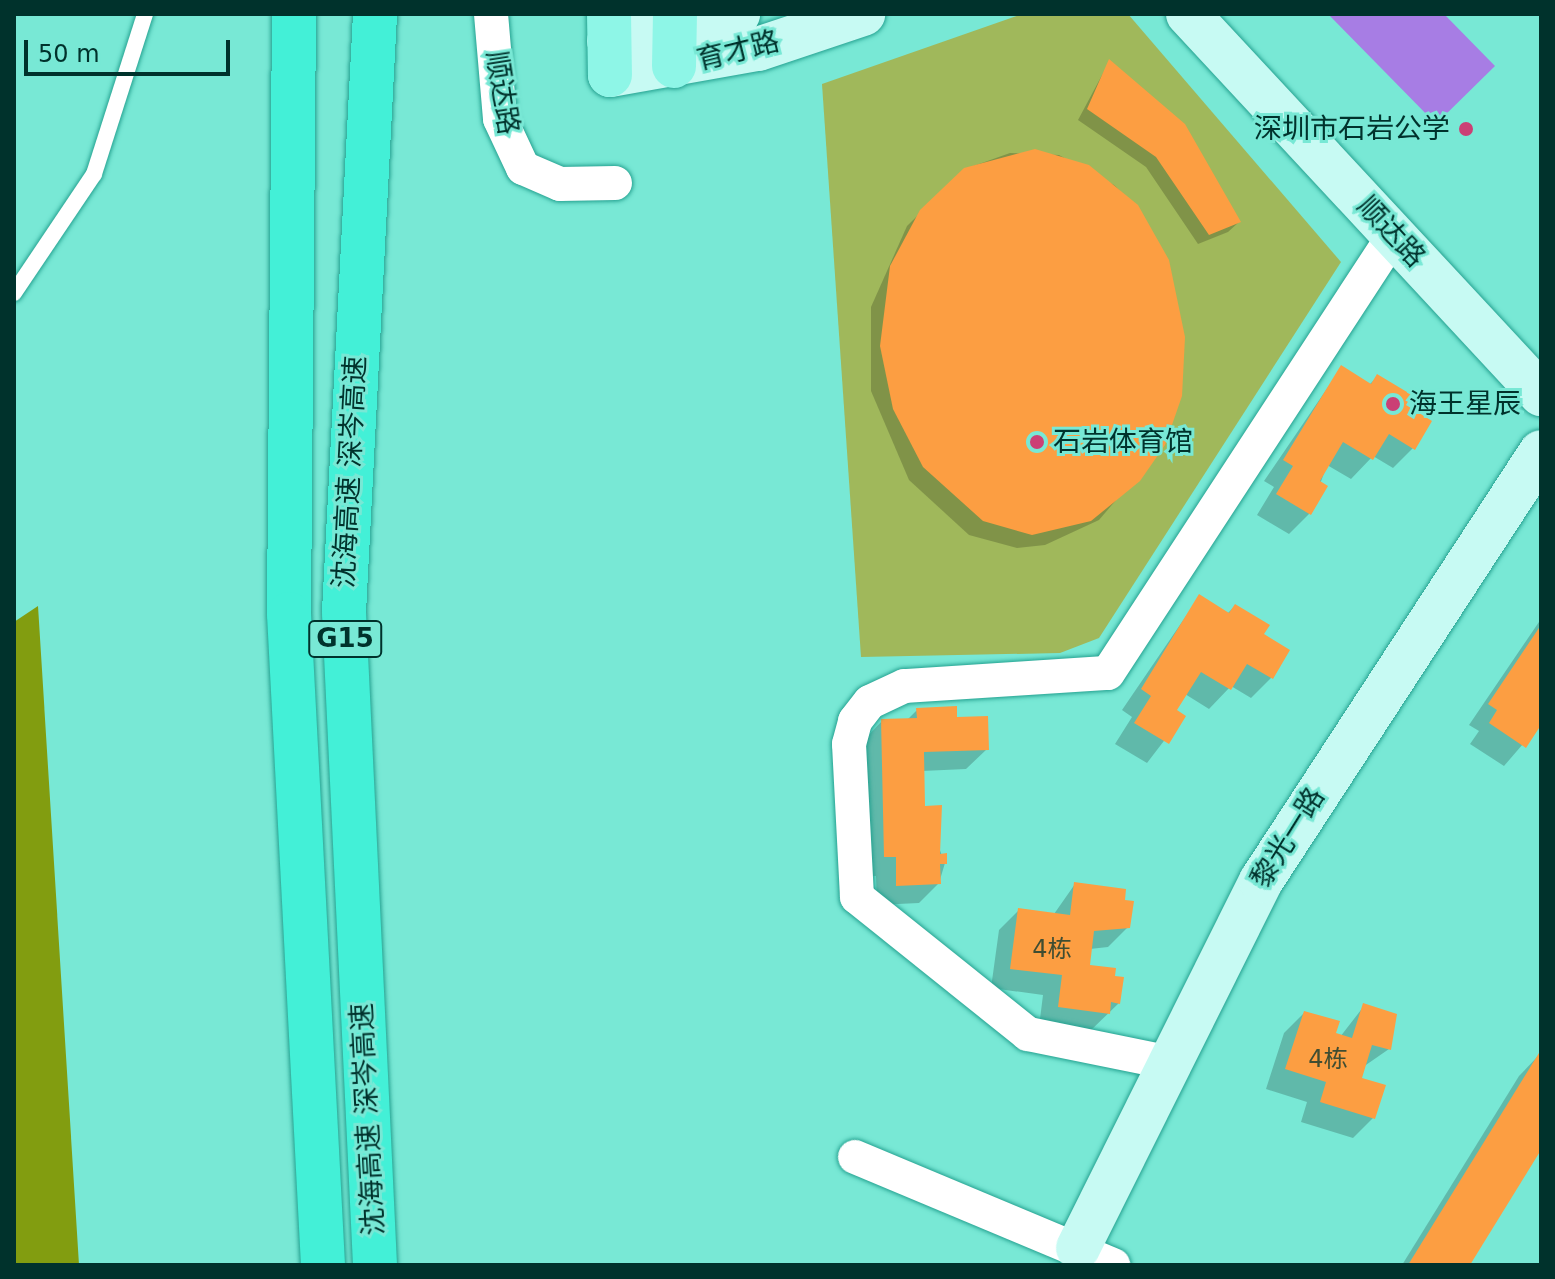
<!DOCTYPE html>
<html>
<head>
<meta charset="utf-8">
<style>
	body { margin:0 }
	#map { position:relative; width:1555px; height:1279px; overflow:hidden; background:#78e8d5; font-family:"DejaVu Sans","Noto Sans SC",sans-serif }
	div>[style] { position:absolute }
	.green>* { inset:0; background:#a0b85b }
	.forest>* { inset:0; background:#829d10 }
	.water>* { inset:0; background:#a77de4 }
	.shadow>* { inset:0; background:#0003 }
	.building>* { inset:0; background:#fc9e42 }
	.roads { filter:drop-shadow(0 0 2px #25a291) drop-shadow(0 0 2px #25a291) }
	.lane>* { height:16px; margin:-8px; padding:0 8px; transform-origin:8px; border-radius:8px; background:#fff }
	.street>* { height:34px; margin:-17px; padding:0 17px; transform-origin:17px; border-radius:17px; background:#fff }
	.secondary>* { height:44px; margin:-22px; padding:0 22px; transform-origin:22px; border-radius:22px; background:#c7faf3 }
	.primary>* { height:44px; margin:-22px; padding:0 22px; transform-origin:22px; border-radius:22px; background:#8ef6e7 }
	.highway>* { height:44px; margin:-22px; padding:0 22px; transform-origin:22px; border-radius:22px; background:#43f0d7 }
	.dots>* { width:22px; height:22px; translate:-50% -50%; box-sizing:border-box; border:4px solid #78e8d5; border-radius:50% }
	span { translate:-50% -50%; white-space:nowrap; text-align:center; line-height:1.15; -webkit-text-stroke:6px #78e8d5; paint-order:stroke }
	.number-label { font-size:24px; color:#3f4d32 }
	.number-label span { -webkit-text-stroke-width:0 }
	.shield-label span { padding:2px 6px; background:#78e8d5; border:2px solid; border-radius:6px; -webkit-text-stroke-width:0 }
	.shield-label { font-size:26px; color:#00322c; font-weight:700 }
	.street-label { font-size:28px; color:#00322c }
	.poi-label { font-size:28px; color:#00322c }
	.right { translate:-100% -50%; text-align:right }
	.left { translate:0 -50%; text-align:left }
	.frame { position:absolute; inset:0; border:16px solid #00322c; pointer-events:none }
	.scale { position:absolute; left:24px; top:40px; width:206px; height:36px; box-sizing:border-box; border:4px solid #00322c; border-top:0; padding-left:10px; font-size:24px; line-height:28px; white-space:nowrap; color:#00322c; -webkit-text-stroke:6px #78e8d5; paint-order:stroke }
</style>
</head>
<body>
<div id="map">
	<div class="green">
		<i style="clip-path:polygon(1022px 14px,1128px 14px,1341px 262px,1099px 638px,1060px 653px,861px 657px,822px 84px)"></i>
	</div>
	<div class="forest">
		<i style="clip-path:polygon(38px 606px,79px 1265px,14px 1265px,14px 622px)"></i>
	</div>
	<div class="water">
		<i style="clip-path:polygon(1328px 14px,1444px 14px,1495px 66px,1436px 124px)"></i>
	</div>
	<div class="shadow">
		<i style="clip-path:polygon(1109px 62px,1239px 222px,1228px 232px,1198px 244px,1146px 167px,1078px 120px)"></i>
		<i style="clip-path:polygon(1010px 153px,1059px 155px,1114px 185px,1136px 206px,1164px 444px,1099px 520px,1045px 545px,1017px 548px,969px 535px,909px 480px,871px 391px,871px 307px,907px 226px,965px 169px)"></i>
		<i style="clip-path:polygon(1341px 368px,1369px 385px,1377px 377px,1404px 406px,1413px 448px,1393px 468px,1373px 456px,1351px 479px,1327px 465px,1309px 514px,1289px 534px,1257px 515px,1274px 487px,1264px 481px)"></i>
		<i style="clip-path:polygon(1199px 597px,1227px 614px,1235px 606px,1261px 635px,1271px 678px,1251px 698px,1231px 686px,1209px 709px,1185px 694px,1174px 711px,1183px 716px,1147px 763px,1115px 744px,1132px 717px,1122px 710px)"></i>
		<i style="clip-path:polygon(1541px 619px,1541px 723px,1504px 766px,1470px 744px,1479px 731px,1469px 725px)"></i>
		<i style="clip-path:polygon(917px 710px,955px 720px,987px 749px,966px 769px,922px 771px,923px 808px,945px 863px,939px 883px,919px 903px,877px 905px,876px 876px,865px 876px,862px 742px,882px 721px,906px 721px)"></i>
		<i style="clip-path:polygon(1075px 884px,1123px 902px,1128px 927px,1108px 947px,1090px 949px,1088px 967px,1119px 1003px,1088px 1033px,1039px 1027px,1043px 995px,991px 988px,999px 930px,1019px 910px,1054px 914px)"></i>
		<i style="clip-path:polygon(1364px 1006px,1389px 1049px,1363px 1067px,1359px 1079px,1373px 1118px,1353px 1138px,1301px 1122px,1307px 1102px,1266px 1089px,1284px 1033px,1304px 1013px,1340px 1037px)"></i>
		<i style="clip-path:polygon(1539px 1055px,1541px 1147px,1468px 1265px,1402px 1265px,1519px 1076px)"></i>
	</div>
	<div class="building">
		<i style="clip-path:polygon(1109px 59px,1185px 124px,1241px 222px,1209px 235px,1156px 157px,1087px 109px)"></i>
		<i style="clip-path:polygon(1035px 149px,1089px 165px,1138px 205px,1169px 260px,1185px 337px,1182px 396px,1165px 445px,1140px 481px,1091px 521px,1032px 535px,983px 521px,923px 467px,893px 409px,880px 346px,890px 266px,920px 210px,964px 168px)"></i>
		<i style="clip-path:polygon(1341px 365px,1371px 384px,1377px 374px,1412px 395px,1406px 405px,1432px 421px,1415px 450px,1389px 434px,1373px 460px,1343px 442px,1320px 481px,1328px 486px,1311px 515px,1276px 494px,1293px 466px,1283px 460px)"></i>
		<i style="clip-path:polygon(1199px 594px,1229px 613px,1235px 604px,1270px 625px,1264px 634px,1290px 650px,1273px 679px,1247px 664px,1231px 690px,1201px 672px,1177px 710px,1186px 716px,1169px 744px,1134px 723px,1151px 696px,1141px 689px)"></i>
		<i style="clip-path:polygon(1541px 625px,1541px 725px,1526px 748px,1489px 723px,1497px 710px,1488px 704px)"></i>
		<i style="clip-path:polygon(957px 706px,957px 717px,988px 716px,989px 750px,924px 752px,925px 806px,942px 805px,940px 854px,947px 853px,947px 864px,940px 864px,941px 884px,896px 886px,896px 857px,884px 857px,881px 719px,917px 718px,916px 708px)"></i>
		<i style="clip-path:polygon(1074px 882px,1126px 889px,1125px 900px,1134px 901px,1130px 928px,1094px 931px,1090px 965px,1116px 968px,1115px 976px,1124px 977px,1120px 1004px,1111px 1002px,1110px 1014px,1058px 1007px,1062px 975px,1010px 969px,1018px 908px,1070px 915px)"></i>
		<i style="clip-path:polygon(1363px 1003px,1397px 1014px,1391px 1050px,1372px 1045px,1362px 1078px,1386px 1085px,1375px 1119px,1320px 1102px,1326px 1082px,1285px 1069px,1304px 1011px,1340px 1021px,1336px 1033px,1352px 1038px)"></i>
		<i style="clip-path:polygon(1539px 1053px,1541px 1150px,1470px 1265px,1408px 1265px)"></i>
	</div>
	<div class="roads">
		<div class="lane">
			<i style="left:14px;top:293px;width:143px;rotate:-56.1deg"></i>
			<i style="left:94px;top:174px;width:168px;rotate:-72.3deg"></i>
		</div>
		<div class="street">
			<i style="left:491px;top:14px;width:105px;rotate:85.1deg"></i>
			<i style="left:500px;top:119px;width:54px;rotate:64.9deg"></i>
			<i style="left:523px;top:168px;width:40px;rotate:23.4deg"></i>
			<i style="left:560px;top:184px;width:55px;rotate:-1deg"></i>
			<i style="left:1166px;top:1062px;width:141px;rotate:-168.5deg"></i>
			<i style="left:1028px;top:1034px;width:219px;rotate:-141.3deg"></i>
			<i style="left:857px;top:897px;width:153px;rotate:-93deg"></i>
			<i style="left:849px;top:744px;width:24px;rotate:-75deg"></i>
			<i style="left:855px;top:721px;width:24px;rotate:-52deg"></i>
			<i style="left:870px;top:702px;width:38px;rotate:-25deg"></i>
			<i style="left:905px;top:686px;width:203px;rotate:-3.7deg"></i>
			<i style="left:1108px;top:673px;width:523px;rotate:-56.86deg"></i>
			<i style="left:855px;top:1157px;width:280px;rotate:22.7deg"></i>
		</div>
		<div class="secondary">
			<i style="left:1188px;top:14px;width:519px;rotate:47.11deg"></i>
			<i style="left:609px;top:41px;width:132px;rotate:-11.8deg"></i>
			<i style="left:610px;top:75px;width:150px;rotate:-10deg"></i>
			<i style="left:758px;top:49px;width:111px;rotate:-18.4deg"></i>
			<i style="left:1078px;top:1248px;width:410px;rotate:-63.5deg"></i>
			<i style="left:1261px;top:881px;width:512px;rotate:-56.87deg"></i>
		</div>
		<div class="primary">
			<i style="left:609px;top:14px;width:61px;rotate:89.1deg"></i>
			<i style="left:674px;top:66px;width:52px;rotate:-88.9deg"></i>
		</div>
		<div class="highway">
			<i style="left:294px;top:14px;width:600px;rotate:90.48deg"></i>
			<i style="left:289px;top:614px;width:652px;rotate:87.01deg"></i>
			<i style="left:375px;top:1265px;width:654px;rotate:-92.72deg"></i>
			<i style="left:344px;top:612px;width:599px;rotate:-87.03deg"></i>
		</div>
	</div>
	<div class="dots">
		<i style="left:1466px;top:129px;background:#cb4075"></i>
		<i style="left:1393px;top:404px;background:#cb4075"></i>
		<i style="left:1037px;top:442px;background:#cb4075"></i>
	</div>
	<div class="number-label">
		<span style="left:1052px;top:950px">4栋</span>
		<span style="left:1328px;top:1060px">4栋</span>
	</div>
	<div class="shield-label">
		<span style="left:345px;top:639px">G15</span>
	</div>
	<div class="street-label">
		<span style="left:738px;top:51px;rotate:-14deg">育才路</span>
		<span style="left:502px;top:93px;rotate:81deg">顺达路</span>
		<span style="left:1391px;top:232px;rotate:47deg">顺达路</span>
		<span style="left:350px;top:472px;rotate:-87deg">沈海高速 深岑高速</span>
		<span style="left:1288px;top:838px;rotate:-58deg">黎光一路</span>
		<span style="left:368px;top:1119px;rotate:-93deg">沈海高速 深岑高速</span>
	</div>
	<div class="poi-label">
		<span class="right" style="left:1450px;top:129px">深圳市石岩公学</span>
		<span class="left" style="left:1409px;top:404px">海王星辰</span>
		<span class="left" style="left:1053px;top:442px">石岩体育馆</span>
	</div>
	<div class="frame"></div>
	<div class="scale">50 m</div>
</div>
</body>
</html>
